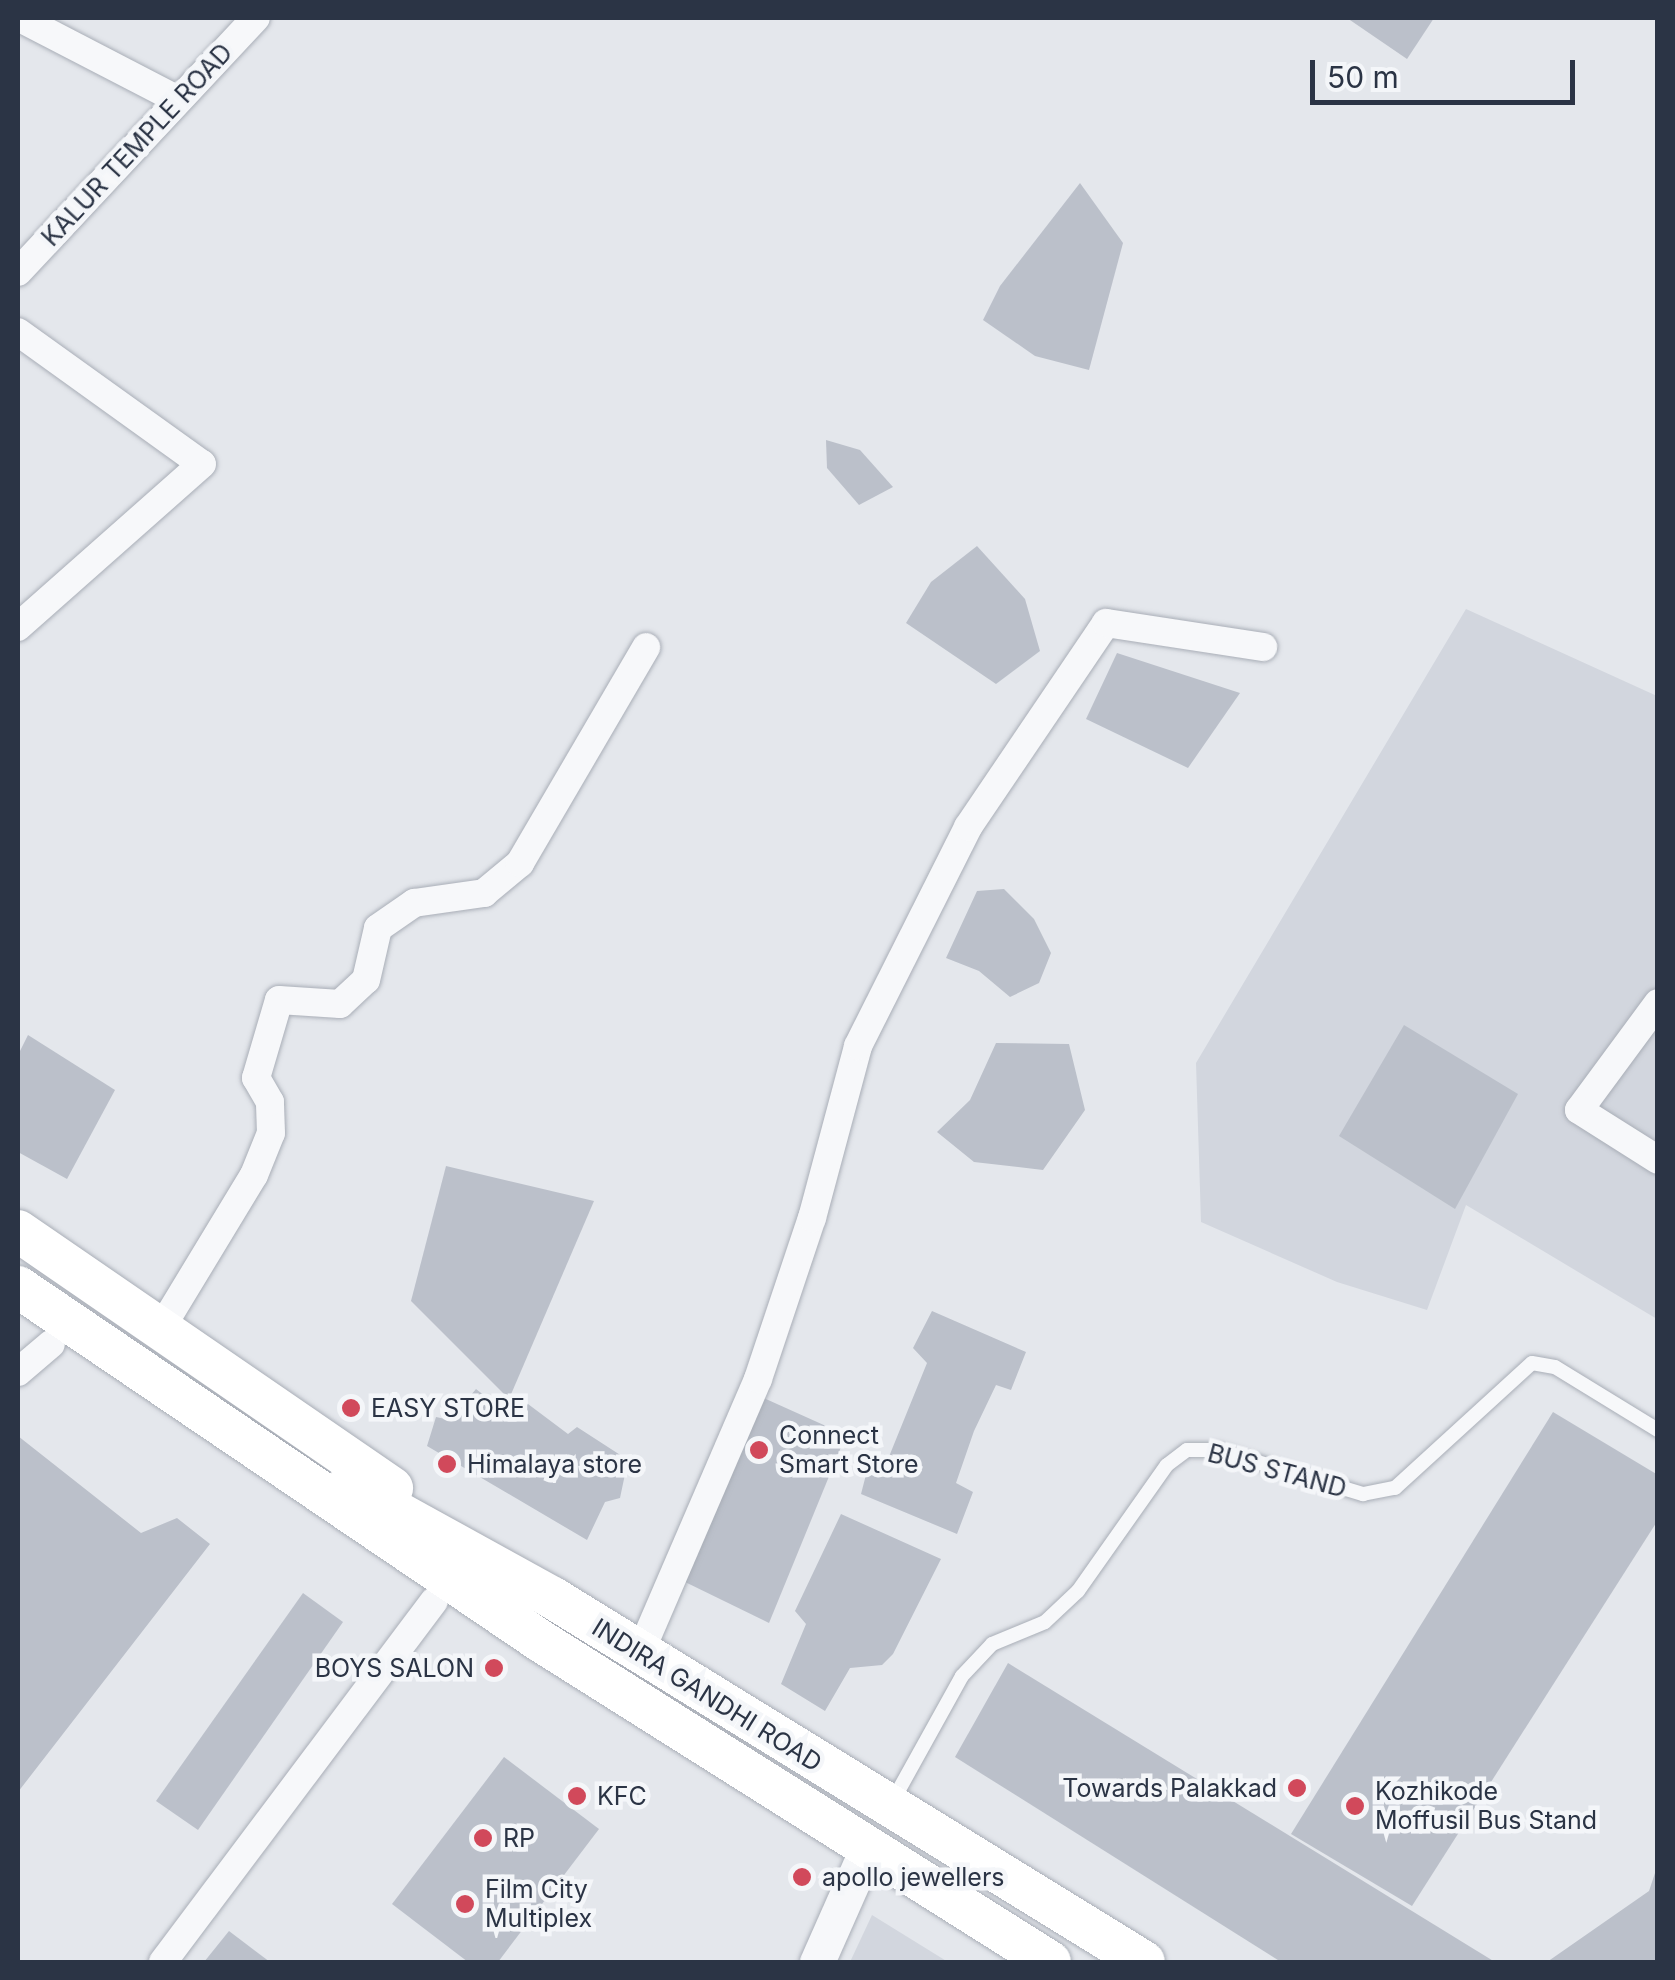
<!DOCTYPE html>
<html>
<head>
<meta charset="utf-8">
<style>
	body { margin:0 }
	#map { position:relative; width:1675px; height:1980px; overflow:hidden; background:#e4e7ec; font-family:Inter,sans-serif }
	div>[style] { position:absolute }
	.built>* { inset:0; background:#d2d6de }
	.building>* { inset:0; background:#bbc0ca }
	.roads { filter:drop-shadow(0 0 2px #a9aeb7) drop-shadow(0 0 2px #a9aeb7) }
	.service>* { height:14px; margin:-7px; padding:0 7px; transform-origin:7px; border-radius:7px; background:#f7f8fa }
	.minor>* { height:28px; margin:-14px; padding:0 14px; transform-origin:14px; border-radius:14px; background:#f7f8fa }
	.tertiary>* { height:35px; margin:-17.5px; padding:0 17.5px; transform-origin:17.5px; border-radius:17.5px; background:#f7f8fa }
	.primary>* { height:42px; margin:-21px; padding:0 21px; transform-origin:21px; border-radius:21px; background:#fff }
	.dots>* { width:28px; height:28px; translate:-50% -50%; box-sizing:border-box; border:5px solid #f4f6f9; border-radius:50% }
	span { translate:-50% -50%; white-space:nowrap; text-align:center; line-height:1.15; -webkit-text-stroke:9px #f4f6f9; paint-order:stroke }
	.street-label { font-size:25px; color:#2b3445 }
	.poi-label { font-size:25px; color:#2b3445 }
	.left { translate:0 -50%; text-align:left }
	.right { translate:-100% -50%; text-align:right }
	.frame { position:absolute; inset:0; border:20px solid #2b3445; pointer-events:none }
	.scale { position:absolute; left:1310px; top:60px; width:265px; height:45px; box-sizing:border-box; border:5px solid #2b3445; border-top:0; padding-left:12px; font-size:30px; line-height:35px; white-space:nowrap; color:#2b3445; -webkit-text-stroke:8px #f4f6f9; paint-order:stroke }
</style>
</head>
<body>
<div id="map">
	<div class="built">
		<i style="clip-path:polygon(1466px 609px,1657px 696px,1657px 1319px,1466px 1205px,1427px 1310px,1337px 1282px,1201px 1222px,1196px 1063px)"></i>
		<i style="clip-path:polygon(872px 1915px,948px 1962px,850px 1962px)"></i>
	</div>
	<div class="building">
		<i style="clip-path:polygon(1347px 18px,1434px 18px,1407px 59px)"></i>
		<i style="clip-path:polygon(1080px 183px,1123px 243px,1089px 370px,1035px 356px,983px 320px,1000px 286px)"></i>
		<i style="clip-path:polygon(826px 440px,860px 450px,893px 487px,859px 505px,827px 468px)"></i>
		<i style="clip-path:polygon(977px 546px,1025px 599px,1040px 651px,996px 684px,906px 623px,931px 582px)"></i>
		<i style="clip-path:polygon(1117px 653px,1240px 693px,1188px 768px,1086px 719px)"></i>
		<i style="clip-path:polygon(1004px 889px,1034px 919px,1051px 953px,1039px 983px,1010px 997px,979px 971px,946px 958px,977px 891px)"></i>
		<i style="clip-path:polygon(1404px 1025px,1518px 1094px,1455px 1209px,1339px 1136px)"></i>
		<i style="clip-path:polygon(28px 1035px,115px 1090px,67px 1179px,18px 1152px,18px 1055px)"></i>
		<i style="clip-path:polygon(996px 1043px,1069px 1044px,1085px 1110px,1043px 1170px,974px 1162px,937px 1132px,970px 1100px)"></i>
		<i style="clip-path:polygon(446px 1166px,594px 1201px,509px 1399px,411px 1301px)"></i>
		<i style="clip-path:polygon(932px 1311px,1026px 1352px,1011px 1390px,996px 1385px,974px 1431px,956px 1483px,973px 1492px,957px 1534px,861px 1494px,869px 1463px,886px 1464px,927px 1363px,913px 1348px)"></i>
		<i style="clip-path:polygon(476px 1389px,499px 1407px,524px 1401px,568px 1434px,577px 1427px,628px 1460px,620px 1498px,605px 1502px,587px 1540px,427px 1446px,436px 1417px,450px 1420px)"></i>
		<i style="clip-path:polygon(757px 1395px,846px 1435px,769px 1623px,683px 1581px)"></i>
		<i style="clip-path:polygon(1553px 1412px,1658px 1475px,1658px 1520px,1412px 1906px,1291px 1834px)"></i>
		<i style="clip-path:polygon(18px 1436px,141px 1533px,177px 1518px,210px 1544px,18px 1792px)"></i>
		<i style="clip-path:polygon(841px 1514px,941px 1559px,893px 1654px,882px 1665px,850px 1668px,825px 1711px,781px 1684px,806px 1624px,795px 1611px)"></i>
		<i style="clip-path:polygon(303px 1593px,343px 1622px,198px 1830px,156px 1801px)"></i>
		<i style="clip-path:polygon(1008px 1663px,1495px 1962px,1281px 1962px,955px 1757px)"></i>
		<i style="clip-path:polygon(504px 1757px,599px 1829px,498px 1962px,468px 1962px,392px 1904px)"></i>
		<i style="clip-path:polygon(1658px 1864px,1658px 1962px,1547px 1962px,1649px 1891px)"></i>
		<i style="clip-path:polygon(229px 1931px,270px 1962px,204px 1962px)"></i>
	</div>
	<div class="roads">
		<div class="service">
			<i style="left:891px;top:1804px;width:146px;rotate:-61deg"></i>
			<i style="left:962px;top:1676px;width:44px;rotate:-46.8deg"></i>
			<i style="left:992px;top:1644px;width:57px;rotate:-22.5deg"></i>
			<i style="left:1045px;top:1622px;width:45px;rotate:-43.2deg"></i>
			<i style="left:1078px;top:1591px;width:154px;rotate:-54.8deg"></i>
			<i style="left:1167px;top:1465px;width:25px;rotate:-37deg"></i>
			<i style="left:1187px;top:1450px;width:31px"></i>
			<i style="left:1218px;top:1450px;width:152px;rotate:16.9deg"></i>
			<i style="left:1363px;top:1494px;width:33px;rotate:-11deg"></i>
			<i style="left:1395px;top:1488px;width:185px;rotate:-42.4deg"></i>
			<i style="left:1532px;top:1363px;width:23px;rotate:10deg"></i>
			<i style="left:1555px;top:1367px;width:121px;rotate:31.5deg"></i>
		</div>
		<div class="minor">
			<i style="left:20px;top:18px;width:178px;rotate:27.4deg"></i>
			<i style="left:18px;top:272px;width:348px;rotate:-46.9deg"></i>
			<i style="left:18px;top:332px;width:226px;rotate:35.7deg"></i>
			<i style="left:202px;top:464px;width:246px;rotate:138.5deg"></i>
			<i style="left:1658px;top:1003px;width:133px;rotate:126.4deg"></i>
			<i style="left:1579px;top:1110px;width:93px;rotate:32.3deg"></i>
			<i style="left:160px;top:1330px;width:181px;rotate:-58.8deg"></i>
			<i style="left:254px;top:1175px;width:45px;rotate:-68deg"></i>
			<i style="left:271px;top:1133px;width:31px;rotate:-92deg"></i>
			<i style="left:270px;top:1102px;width:28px;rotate:-120deg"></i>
			<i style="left:256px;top:1078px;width:81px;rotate:-73.6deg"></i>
			<i style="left:279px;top:1000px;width:61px;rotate:3.8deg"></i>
			<i style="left:340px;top:1004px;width:35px;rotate:-43deg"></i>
			<i style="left:366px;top:980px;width:53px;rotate:-77deg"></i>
			<i style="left:378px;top:928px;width:44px;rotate:-34.8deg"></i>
			<i style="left:414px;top:903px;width:71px;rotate:-8.1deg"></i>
			<i style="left:484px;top:893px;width:47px;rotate:-39.8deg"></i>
			<i style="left:520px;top:863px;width:250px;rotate:-59.7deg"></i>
			<i style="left:18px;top:1372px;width:43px;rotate:-40.3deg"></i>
			<i style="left:640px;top:1653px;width:298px;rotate:-66.7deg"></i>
			<i style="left:758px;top:1379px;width:170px;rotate:-71.5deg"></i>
			<i style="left:812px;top:1218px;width:178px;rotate:-75deg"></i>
			<i style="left:858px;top:1046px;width:245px;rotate:-63.3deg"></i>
			<i style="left:968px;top:827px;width:246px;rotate:-55.9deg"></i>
			<i style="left:1106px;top:623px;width:159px;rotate:8.7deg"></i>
			<i style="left:163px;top:1962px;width:451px;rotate:-53.1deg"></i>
		</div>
		<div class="tertiary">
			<i style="left:817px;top:1962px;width:124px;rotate:-66.1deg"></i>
		</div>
		<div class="primary">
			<i style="left:18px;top:1231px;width:454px;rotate:34.5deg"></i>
			<i style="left:18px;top:1287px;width:629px;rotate:34.12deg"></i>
			<i style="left:539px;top:1640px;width:604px;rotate:32.22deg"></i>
			<i style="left:348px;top:1485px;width:234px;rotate:28.9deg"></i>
			<i style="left:553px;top:1598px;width:694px;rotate:31.63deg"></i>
		</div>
	</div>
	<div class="dots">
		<i style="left:351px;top:1408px;background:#d1495b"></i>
		<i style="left:759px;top:1450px;background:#d1495b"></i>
		<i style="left:447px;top:1464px;background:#d1495b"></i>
		<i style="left:494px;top:1668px;background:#d1495b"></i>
		<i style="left:1297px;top:1788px;background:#d1495b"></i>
		<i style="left:577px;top:1796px;background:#d1495b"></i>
		<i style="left:1355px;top:1806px;background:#d1495b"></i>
		<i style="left:483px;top:1838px;background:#d1495b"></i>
		<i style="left:802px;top:1877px;background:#d1495b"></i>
		<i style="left:465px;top:1904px;background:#d1495b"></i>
	</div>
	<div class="street-label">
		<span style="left:137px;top:145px;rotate:-47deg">KALUR TEMPLE ROAD</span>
		<span style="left:1277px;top:1471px;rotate:15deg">BUS STAND</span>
		<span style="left:707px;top:1695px;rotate:32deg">INDIRA GANDHI ROAD</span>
	</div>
	<div class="poi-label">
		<span class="left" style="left:371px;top:1408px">EASY STORE</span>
		<span class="left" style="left:779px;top:1450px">Connect<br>Smart Store</span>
		<span class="left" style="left:467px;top:1464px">Himalaya store</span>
		<span class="right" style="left:474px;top:1668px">BOYS SALON</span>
		<span class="right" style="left:1277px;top:1788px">Towards Palakkad</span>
		<span class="left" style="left:1375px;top:1806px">Kozhikode<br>Moffusil Bus Stand</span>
		<span class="left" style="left:597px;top:1796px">KFC</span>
		<span class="left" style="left:503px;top:1838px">RP</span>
		<span class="left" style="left:822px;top:1877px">apollo jewellers</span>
		<span class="left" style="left:485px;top:1904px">Film City<br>Multiplex</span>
	</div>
	<div class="frame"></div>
	<div class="scale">50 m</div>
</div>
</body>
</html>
